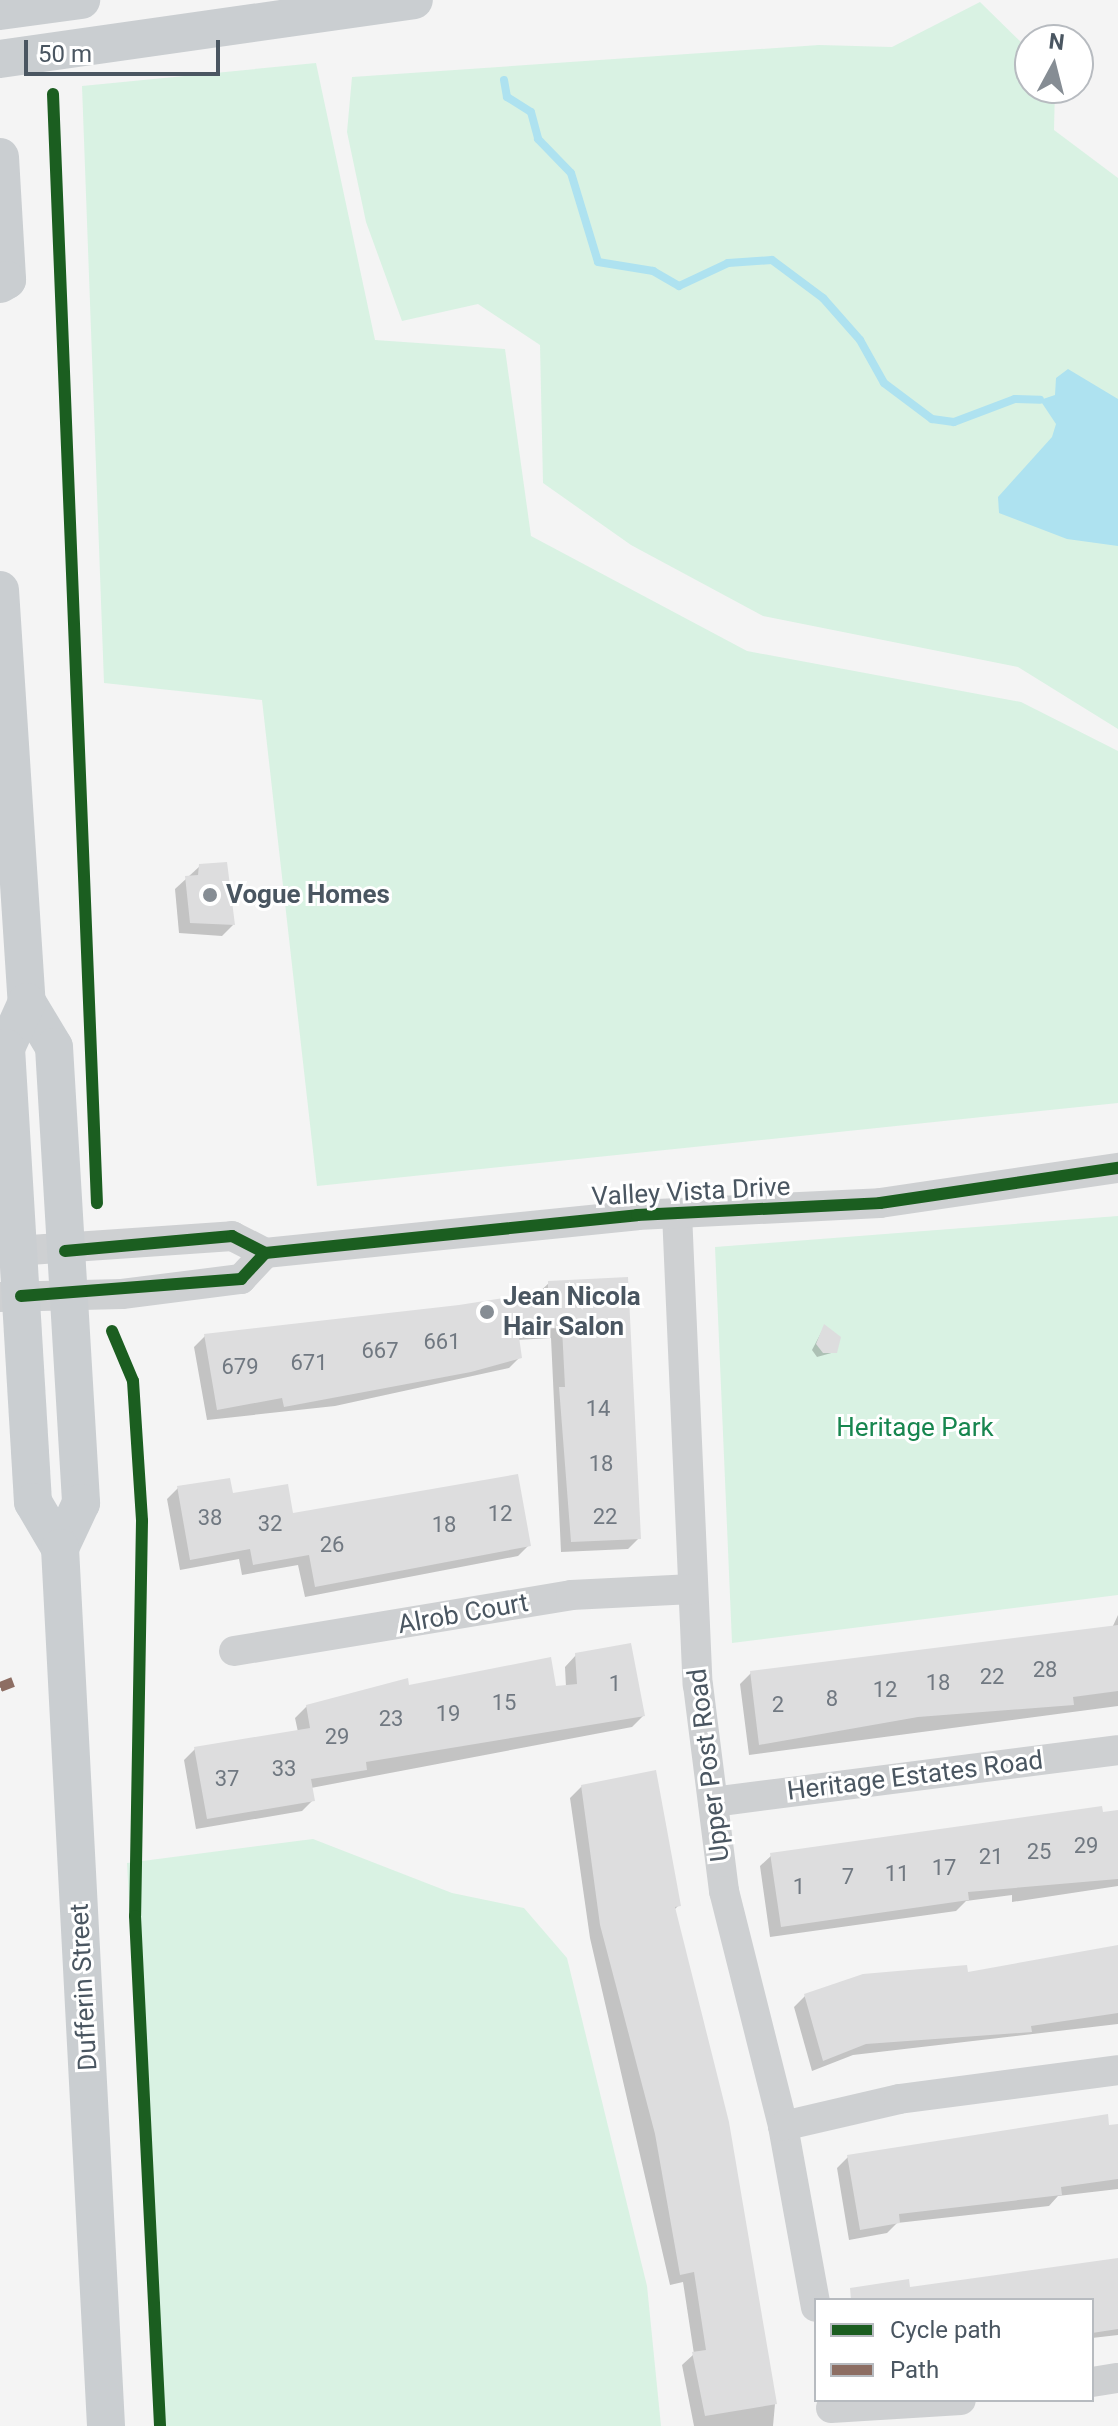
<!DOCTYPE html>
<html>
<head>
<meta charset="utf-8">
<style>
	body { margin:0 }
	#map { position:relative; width:1118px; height:2426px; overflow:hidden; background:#f4f4f4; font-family:Roboto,sans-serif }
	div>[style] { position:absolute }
	.green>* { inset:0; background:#d9f2e3 }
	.water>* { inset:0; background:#aee2f0 }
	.shadow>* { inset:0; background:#0003 }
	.stream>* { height:8px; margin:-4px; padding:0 4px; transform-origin:4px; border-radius:4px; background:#aee2f0 }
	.building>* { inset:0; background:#ddddde }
	.minor>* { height:30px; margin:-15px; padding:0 15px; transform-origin:15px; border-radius:15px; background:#ced0d2 }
	.major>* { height:38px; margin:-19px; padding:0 19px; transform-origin:19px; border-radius:19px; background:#caced1 }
	.quiet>* { height:10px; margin-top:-5px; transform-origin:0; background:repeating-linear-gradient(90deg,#8d6e63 0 20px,transparent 0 30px) }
	.cycleway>* { height:12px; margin:-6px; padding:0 6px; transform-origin:6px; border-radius:6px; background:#1b5e20 }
	.dots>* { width:22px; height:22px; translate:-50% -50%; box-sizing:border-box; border:4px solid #fff; border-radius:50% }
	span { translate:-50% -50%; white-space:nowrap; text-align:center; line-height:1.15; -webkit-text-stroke:6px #fff; paint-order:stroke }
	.number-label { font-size:22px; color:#707881 }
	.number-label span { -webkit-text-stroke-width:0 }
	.poi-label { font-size:26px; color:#4a5661; font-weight:700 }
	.left { translate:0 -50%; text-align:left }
	.street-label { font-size:26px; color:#4a5661 }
	.park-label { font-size:26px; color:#17864f }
	.legend { position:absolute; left:814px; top:2298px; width:280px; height:104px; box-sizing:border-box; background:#fff; border:2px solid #b7bbc0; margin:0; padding:10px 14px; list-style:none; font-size:24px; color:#4a5661 }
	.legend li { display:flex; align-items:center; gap:16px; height:40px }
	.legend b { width:40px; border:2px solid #b7bbc0 }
	.north { position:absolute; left:1014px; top:24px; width:80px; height:80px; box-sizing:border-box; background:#fff; border:2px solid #b7bbc0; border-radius:50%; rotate:7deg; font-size:22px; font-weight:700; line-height:32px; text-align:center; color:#4a5661 }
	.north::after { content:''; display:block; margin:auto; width:28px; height:36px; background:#868d94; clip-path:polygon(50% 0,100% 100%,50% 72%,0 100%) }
	.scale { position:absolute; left:24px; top:40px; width:196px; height:36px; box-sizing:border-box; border:4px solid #4a5661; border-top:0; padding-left:10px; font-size:24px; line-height:28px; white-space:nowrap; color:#4a5661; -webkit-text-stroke:6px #fff; paint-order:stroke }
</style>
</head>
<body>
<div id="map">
	<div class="green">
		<i style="clip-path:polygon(980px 2px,1030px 51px,1030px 88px,1055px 88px,1054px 130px,1118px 178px,1118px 729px,1018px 667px,763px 616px,631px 545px,543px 483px,540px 345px,478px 304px,402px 321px,366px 222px,347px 132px,352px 77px,819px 45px,892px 47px)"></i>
		<i style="clip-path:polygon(316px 63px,375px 340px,505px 349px,531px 536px,747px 651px,1021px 702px,1118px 751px,1118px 1103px,317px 1186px,262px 700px,104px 683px,82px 86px)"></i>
		<i style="clip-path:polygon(1118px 1216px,1118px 1595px,732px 1643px,715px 1247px)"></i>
		<i style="clip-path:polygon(313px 1839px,452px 1893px,524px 1908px,567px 1958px,647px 2286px,661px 2426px,157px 2426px,127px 1863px)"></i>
	</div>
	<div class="water">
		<i style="clip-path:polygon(1068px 369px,1118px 399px,1118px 546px,1067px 539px,999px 513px,998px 497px,1052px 437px,1056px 424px,1040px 400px,1055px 395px,1056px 378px)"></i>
	</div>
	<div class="shadow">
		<i style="clip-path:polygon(200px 866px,233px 925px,222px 936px,179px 933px,175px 889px)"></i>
		<i style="clip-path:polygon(549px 1283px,639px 1538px,628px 1549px,561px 1552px,551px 1338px,517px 1340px,520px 1357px,509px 1368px,335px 1406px,207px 1420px,194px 1347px,205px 1336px,460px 1307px,537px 1294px)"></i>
		<i style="clip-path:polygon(824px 1327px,835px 1352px,817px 1357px,812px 1350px)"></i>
		<i style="clip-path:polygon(178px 1488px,232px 1495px,291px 1515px,529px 1545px,518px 1556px,305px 1597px,298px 1565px,242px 1575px,239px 1559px,180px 1570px,167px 1499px)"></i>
		<i style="clip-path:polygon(1118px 1615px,1118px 1706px,749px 1755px,740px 1684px,751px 1673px,1112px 1628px)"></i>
		<i style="clip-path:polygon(576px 1655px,643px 1716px,632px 1727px,311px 1788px,313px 1800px,302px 1811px,196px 1829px,184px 1760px,195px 1749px,298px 1732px,295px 1718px,307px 1706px,407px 1687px,566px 1687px,565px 1667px)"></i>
		<i style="clip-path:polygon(582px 1786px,679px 1905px,673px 1911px,775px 2404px,773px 2426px,694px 2426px,682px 2365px,694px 2354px,683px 2282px,670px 2285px,590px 1938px,570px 1798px)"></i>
		<i style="clip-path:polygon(1101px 1808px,1101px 1814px,1118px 1812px,1118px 1886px,1012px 1902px,1012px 1895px,966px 1901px,956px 1911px,770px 1937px,760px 1866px,772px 1855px)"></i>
		<i style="clip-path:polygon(1118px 1946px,1118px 2024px,853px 2055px,812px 2071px,794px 2007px,805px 1996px,911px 1970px,967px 1975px)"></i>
		<i style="clip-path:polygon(1118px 2126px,1118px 2189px,1058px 2196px,1049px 2206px,897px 2223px,887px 2233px,849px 2240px,837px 2168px,848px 2157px)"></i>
		<i style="clip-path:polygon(1118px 2260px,1118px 2335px,1092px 2338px,1092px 2300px,857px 2300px)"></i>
	</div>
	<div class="stream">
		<i style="left:504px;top:80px;width:17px;rotate:80deg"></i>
		<i style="left:507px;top:97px;width:28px;rotate:32deg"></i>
		<i style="left:531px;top:112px;width:28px;rotate:75deg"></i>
		<i style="left:538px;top:139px;width:47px;rotate:45.9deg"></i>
		<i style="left:571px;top:173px;width:93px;rotate:73.1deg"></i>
		<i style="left:598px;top:262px;width:56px;rotate:9.3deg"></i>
		<i style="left:653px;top:271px;width:30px;rotate:30deg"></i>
		<i style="left:679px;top:286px;width:54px;rotate:-25.1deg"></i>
		<i style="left:728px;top:263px;width:44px;rotate:-3.9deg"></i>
		<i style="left:772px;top:260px;width:64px;rotate:36.7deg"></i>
		<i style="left:823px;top:298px;width:56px;rotate:48.6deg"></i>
		<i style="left:860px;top:340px;width:49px;rotate:60.8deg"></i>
		<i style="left:884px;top:383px;width:60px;rotate:36.9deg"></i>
		<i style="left:932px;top:419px;width:22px;rotate:8deg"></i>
		<i style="left:954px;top:422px;width:65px;rotate:-20.7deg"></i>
		<i style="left:1015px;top:399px;width:25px;rotate:2deg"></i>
	</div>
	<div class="building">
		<i style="clip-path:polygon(227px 862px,235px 925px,190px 923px,185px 876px,198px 875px,199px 864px)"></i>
		<i style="clip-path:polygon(628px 1277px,641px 1539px,571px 1542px,559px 1387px,565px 1387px,562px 1328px,518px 1330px,522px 1358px,471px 1372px,284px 1407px,282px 1398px,217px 1410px,204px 1334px,459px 1305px,548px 1291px,548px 1281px)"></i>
		<i style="clip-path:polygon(824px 1324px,841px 1337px,837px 1353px,823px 1353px,816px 1344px)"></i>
		<i style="clip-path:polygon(518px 1474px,531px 1546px,315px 1587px,309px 1555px,253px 1565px,250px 1549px,190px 1560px,177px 1486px,230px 1478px,233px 1493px,288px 1484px,293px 1513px)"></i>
		<i style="clip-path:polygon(1118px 1625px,1118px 1691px,1073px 1697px,1074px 1705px,918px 1717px,759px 1745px,750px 1671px)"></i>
		<i style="clip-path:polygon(631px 1643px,645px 1716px,366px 1762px,367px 1770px,311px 1779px,315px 1801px,207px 1819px,194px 1747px,310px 1728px,306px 1705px,408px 1678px,409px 1685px,551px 1657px,556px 1686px,577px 1684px,575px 1653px)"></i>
		<i style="clip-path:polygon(656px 1770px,681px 1906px,675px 1907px,729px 2122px,777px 2404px,705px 2416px,692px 2352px,706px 2350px,694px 2272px,680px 2275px,655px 2134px,600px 1925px,581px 1785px)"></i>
		<i style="clip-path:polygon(1102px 1806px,1103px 1812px,1118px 1810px,1118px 1879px,968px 1892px,969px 1900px,781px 1927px,770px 1853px)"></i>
		<i style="clip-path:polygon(1118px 1945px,1118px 2013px,1031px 2026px,1032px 2032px,866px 2044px,823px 2061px,804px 1994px,863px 1974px,967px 1965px,968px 1972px)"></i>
		<i style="clip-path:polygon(1108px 2114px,1109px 2125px,1118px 2124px,1118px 2179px,1061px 2187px,1062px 2195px,899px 2214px,900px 2223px,860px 2230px,847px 2155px)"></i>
		<i style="clip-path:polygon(1118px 2258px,1118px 2329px,1092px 2333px,1092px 2300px,851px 2300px,850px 2288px,909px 2279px,910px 2287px)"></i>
	</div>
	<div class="minor">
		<i style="left:677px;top:1213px;width:472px;rotate:87.5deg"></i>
		<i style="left:698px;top:1685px;width:208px;rotate:82.8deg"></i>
		<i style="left:724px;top:1891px;width:242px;rotate:75.9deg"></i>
		<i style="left:783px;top:2126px;width:184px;rotate:79.7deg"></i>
		<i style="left:0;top:1252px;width:233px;rotate:-3.9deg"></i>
		<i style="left:232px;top:1236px;width:37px;rotate:27deg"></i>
		<i style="left:265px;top:1253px;width:374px;rotate:-5.8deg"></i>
		<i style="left:637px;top:1215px;width:243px;rotate:-2.8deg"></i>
		<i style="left:880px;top:1203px;width:241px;rotate:-8.4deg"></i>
		<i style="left:0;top:1297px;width:122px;rotate:-1.4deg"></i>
		<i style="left:122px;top:1294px;width:120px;rotate:-7.2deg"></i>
		<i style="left:241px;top:1279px;width:35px;rotate:-47deg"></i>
		<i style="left:234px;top:1651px;width:342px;rotate:-9.4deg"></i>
		<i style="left:571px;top:1595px;width:122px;rotate:-2.8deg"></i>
		<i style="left:713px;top:1802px;width:408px;rotate:-7.3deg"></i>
		<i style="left:783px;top:2126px;width:119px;rotate:-13.1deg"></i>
		<i style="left:899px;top:2099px;width:221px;rotate:-7.5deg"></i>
		<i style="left:1092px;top:2382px;width:26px;rotate:-9deg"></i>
		<i style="left:831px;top:2408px;width:130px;rotate:-3.5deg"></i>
	</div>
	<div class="major">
		<i style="left:0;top:11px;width:82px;rotate:-7.7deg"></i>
		<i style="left:0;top:59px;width:418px;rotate:-8.1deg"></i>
		<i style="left:0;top:157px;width:123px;rotate:86.7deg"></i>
		<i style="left:7px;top:280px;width:8px;rotate:150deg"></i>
		<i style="left:0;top:590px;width:413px;rotate:86.3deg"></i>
		<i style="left:27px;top:1002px;width:52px;rotate:59deg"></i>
		<i style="left:54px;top:1047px;width:457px;rotate:86.6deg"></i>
		<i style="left:81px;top:1503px;width:50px;rotate:115deg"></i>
		<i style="left:27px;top:1002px;width:51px;rotate:114.5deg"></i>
		<i style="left:6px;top:1048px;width:455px;rotate:86.6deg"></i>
		<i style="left:33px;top:1502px;width:53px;rotate:59.6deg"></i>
		<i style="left:60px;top:1548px;width:879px;rotate:87deg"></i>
	</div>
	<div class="quiet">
		<i style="left:0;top:1687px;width:14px;rotate:-21deg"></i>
	</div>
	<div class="cycleway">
		<i style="left:53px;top:94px;width:1110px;rotate:87.73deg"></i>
		<i style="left:65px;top:1251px;width:168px;rotate:-5.1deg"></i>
		<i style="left:232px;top:1236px;width:37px;rotate:27deg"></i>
		<i style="left:265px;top:1253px;width:374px;rotate:-5.8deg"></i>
		<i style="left:637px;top:1215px;width:243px;rotate:-2.8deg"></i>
		<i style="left:880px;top:1203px;width:241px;rotate:-8.4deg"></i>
		<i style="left:21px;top:1296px;width:221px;rotate:-4.4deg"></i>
		<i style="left:241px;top:1279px;width:35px;rotate:-47deg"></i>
		<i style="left:112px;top:1331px;width:54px;rotate:67.2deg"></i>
		<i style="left:133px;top:1381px;width:140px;rotate:86.3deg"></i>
		<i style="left:142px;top:1521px;width:395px;rotate:91deg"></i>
		<i style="left:135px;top:1916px;width:511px;rotate:87.19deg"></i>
	</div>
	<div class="dots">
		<i style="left:210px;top:895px;background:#868d94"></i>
		<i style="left:487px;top:1312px;background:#868d94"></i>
	</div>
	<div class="number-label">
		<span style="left:442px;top:1342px">661</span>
		<span style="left:380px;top:1351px">667</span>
		<span style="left:309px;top:1363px">671</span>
		<span style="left:240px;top:1367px">679</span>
		<span style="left:598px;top:1409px">14</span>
		<span style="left:601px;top:1464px">18</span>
		<span style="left:500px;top:1514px">12</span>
		<span style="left:605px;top:1517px">22</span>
		<span style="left:210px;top:1518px">38</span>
		<span style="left:270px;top:1524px">32</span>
		<span style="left:444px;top:1525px">18</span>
		<span style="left:332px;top:1545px">26</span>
		<span style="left:1045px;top:1670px">28</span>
		<span style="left:992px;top:1677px">22</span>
		<span style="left:938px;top:1683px">18</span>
		<span style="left:615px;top:1684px">1</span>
		<span style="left:885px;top:1690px">12</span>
		<span style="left:832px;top:1699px">8</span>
		<span style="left:504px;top:1703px">15</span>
		<span style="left:778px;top:1705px">2</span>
		<span style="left:448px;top:1714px">19</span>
		<span style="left:391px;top:1719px">23</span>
		<span style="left:337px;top:1737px">29</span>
		<span style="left:284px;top:1769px">33</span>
		<span style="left:227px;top:1779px">37</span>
		<span style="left:1086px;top:1846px">29</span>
		<span style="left:1039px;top:1852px">25</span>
		<span style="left:991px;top:1857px">21</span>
		<span style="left:944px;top:1868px">17</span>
		<span style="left:897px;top:1874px">11</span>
		<span style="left:848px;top:1877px">7</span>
		<span style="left:799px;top:1887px">1</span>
	</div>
	<div class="poi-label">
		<span class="left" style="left:226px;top:895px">Vogue Homes</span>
		<span class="left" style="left:503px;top:1312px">Jean Nicola<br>Hair Salon</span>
	</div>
	<div class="street-label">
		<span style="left:691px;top:1192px;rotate:-3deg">Valley Vista Drive</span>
		<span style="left:463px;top:1614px;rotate:-10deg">Alrob Court</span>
		<span style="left:709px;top:1765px;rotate:-97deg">Upper Post Road</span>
		<span style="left:915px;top:1776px;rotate:-7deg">Heritage Estates Road</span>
		<span style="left:84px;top:1987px;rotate:-93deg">Dufferin Street</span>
	</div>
	<div class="park-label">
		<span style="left:915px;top:1428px">Heritage Park</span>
	</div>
	<ul class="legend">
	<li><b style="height:10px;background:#1b5e20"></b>Cycle path</li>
	<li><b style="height:10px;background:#8d6e63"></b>Path</li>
	</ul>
	<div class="north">N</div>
	<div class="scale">50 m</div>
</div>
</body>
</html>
